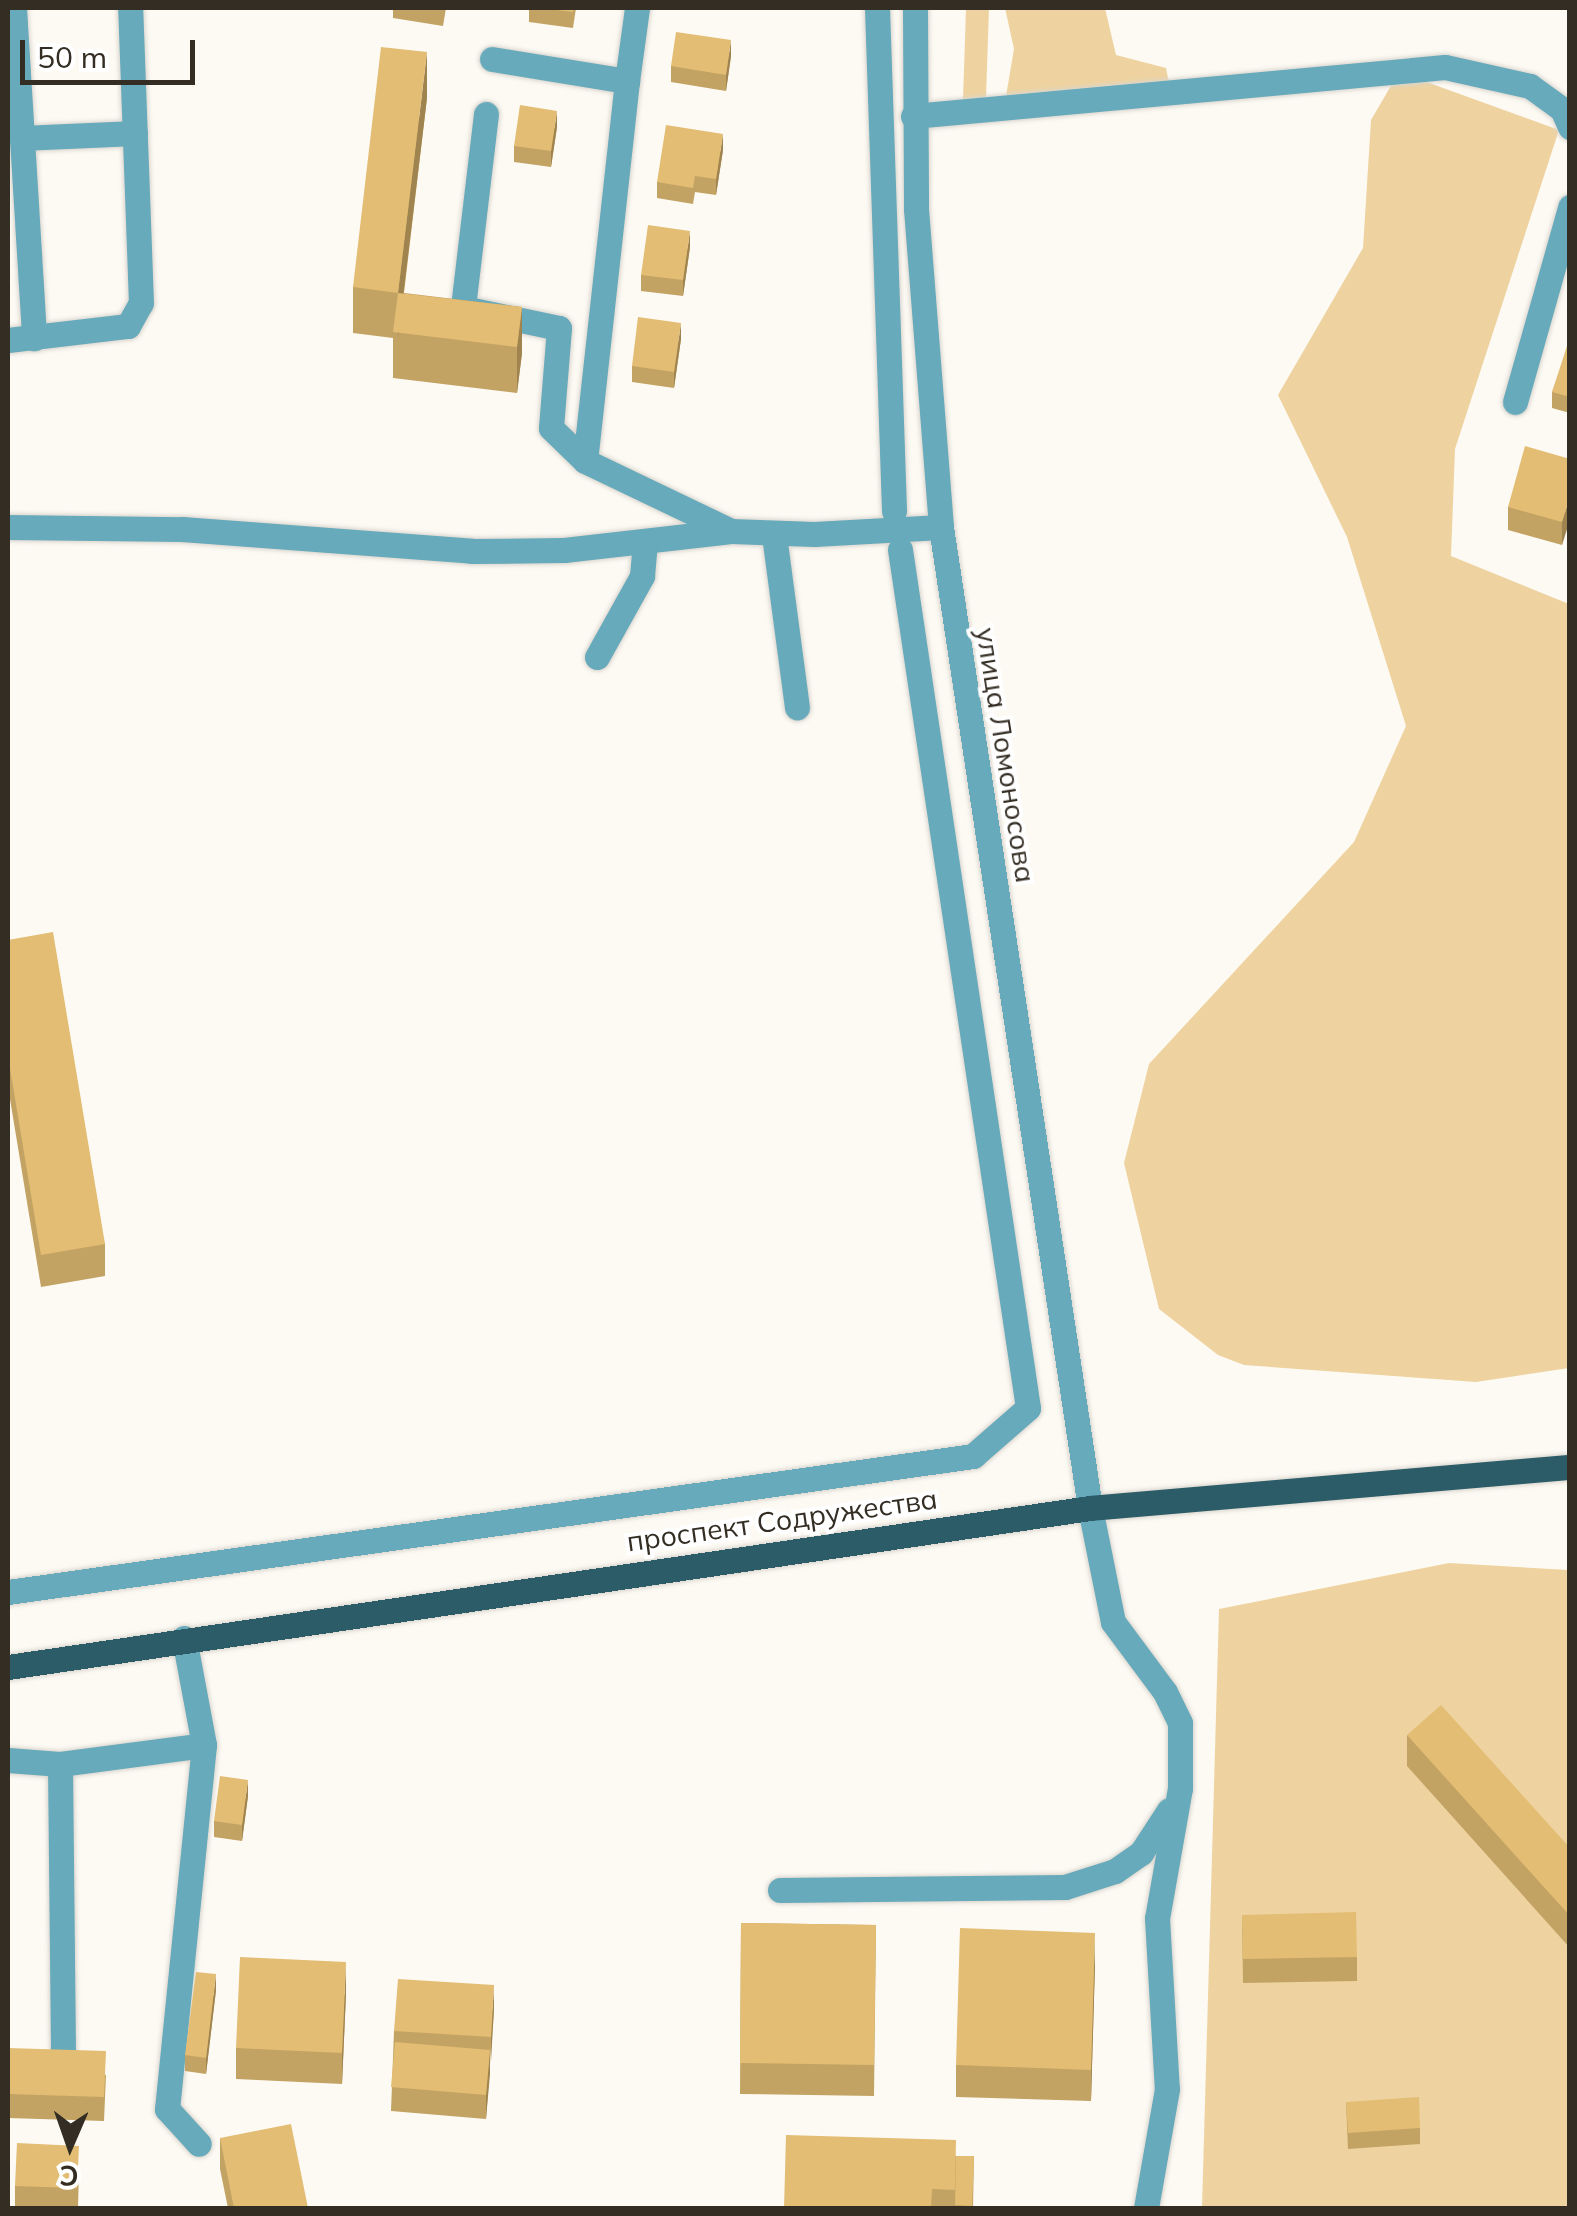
<!DOCTYPE html>
<html>
<head>
<meta charset="utf-8">
<style>
	body { margin:0 }
	#map { position:relative; width:1577px; height:2216px; overflow:hidden; background:#fdfaf4; font-family:Mulish,sans-serif }
	div>[style] { position:absolute }
	.green>* { inset:0; background:#eed3a0 }
	.roads { filter:drop-shadow(0 0 2px #d9d5ce) drop-shadow(0 0 2px #d9d5ce) }
	.minor>* { height:25px; margin:-12.5px; padding:0 12.5px; transform-origin:12.5px; border-radius:12.5px; background:#6ab }
	.major>* { height:25px; margin:-12.5px; padding:0 12.5px; transform-origin:12.5px; border-radius:12.5px; background:#2c5c67 }
	.wall>* { inset:0; background:#c3a363 }
	.shaded-wall>* { inset:0; background:#9f8450 }
	.building>* { inset:0; background:#e3bd73 }
	span { translate:-50% -50%; white-space:nowrap; text-align:center; line-height:1.15; -webkit-text-stroke:8px #fff; paint-order:stroke }
	.street-label { font-size:28px; color:#332d23 }
	.frame { position:absolute; inset:0; border:10px solid #332d23; pointer-events:none }
	.north { position:absolute; left:20px; top:2096px; width:100px; height:100px; -webkit-text-stroke:8px #fff; paint-order:stroke; rotate:182deg; font-size:28px; font-weight:700; line-height:40px; text-align:center; color:#332d23 }
	.north::after { content:''; display:block; margin:auto; width:35px; height:45px; background:#332d23; clip-path:polygon(50% 0,100% 100%,50% 72%,0 100%) }
	.scale { position:absolute; left:20px; top:40px; width:175px; height:45px; box-sizing:border-box; border:5px solid #332d23; border-top:0; padding-left:12px; font-size:30px; line-height:35px; white-space:nowrap; color:#332d23; -webkit-text-stroke:8px #fff; paint-order:stroke }
</style>
</head>
<body>
<div id="map">
	<div class="green">
		<i style="clip-path:polygon(966px 8px,989px 8px,986px 97px,963px 100px)"></i>
		<i style="clip-path:polygon(1005px 8px,1105px 8px,1116px 55px,1166px 68px,1170px 88px,1005px 102px,1014px 49px)"></i>
		<i style="clip-path:polygon(1399px 72px,1559px 130px,1455px 449px,1451px 556px,1569px 604px,1569px 1368px,1476px 1382px,1244px 1365px,1218px 1355px,1159px 1309px,1124px 1163px,1149px 1064px,1354px 842px,1406px 726px,1347px 537px,1278px 395px,1363px 248px,1371px 120px)"></i>
		<i style="clip-path:polygon(1449px 1563px,1569px 1570px,1569px 2208px,1202px 2208px,1219px 1609px)"></i>
	</div>
	<div class="roads">
		<div class="minor">
			<i style="left:14px;top:8px;width:331px;rotate:86.5deg"></i>
			<i style="left:877px;top:8px;width:503px;rotate:88.06deg"></i>
			<i style="left:915px;top:8px;width:201px;rotate:89.7deg"></i>
			<i style="left:916px;top:209px;width:319px;rotate:85.5deg"></i>
			<i style="left:941px;top:527px;width:992px;rotate:81.36deg"></i>
			<i style="left:1090px;top:1508px;width:116px;rotate:78.6deg"></i>
			<i style="left:1113px;top:1622px;width:87px;rotate:53.4deg"></i>
			<i style="left:1165px;top:1692px;width:34px;rotate:64deg"></i>
			<i style="left:1180px;top:1723px;width:65px;rotate:90deg"></i>
			<i style="left:1180px;top:1788px;width:132px;rotate:100deg"></i>
			<i style="left:1157px;top:1918px;width:171px;rotate:86.7deg"></i>
			<i style="left:1167px;top:2089px;width:121px;rotate:100deg"></i>
			<i style="left:492px;top:59px;width:137px;rotate:9.3deg"></i>
			<i style="left:627px;top:81px;width:382px;rotate:96.3deg"></i>
			<i style="left:585px;top:461px;width:162px;rotate:25.6deg"></i>
			<i style="left:731px;top:531px;width:83px;rotate:2.1deg"></i>
			<i style="left:814px;top:534px;width:127px;rotate:-3.2deg"></i>
			<i style="left:627px;top:81px;width:74px;rotate:-82.2deg"></i>
			<i style="left:486px;top:114px;width:195px;rotate:96.8deg"></i>
			<i style="left:463px;top:308px;width:98px;rotate:11.8deg"></i>
			<i style="left:559px;top:328px;width:100px;rotate:94.6deg"></i>
			<i style="left:551px;top:428px;width:47px;rotate:44.1deg"></i>
			<i style="left:913px;top:116px;width:534px;rotate:-5.26deg"></i>
			<i style="left:1445px;top:67px;width:87px;rotate:12.6deg"></i>
			<i style="left:1530px;top:86px;width:39px;rotate:36deg"></i>
			<i style="left:1562px;top:109px;width:20px;rotate:66deg"></i>
			<i style="left:22px;top:138px;width:113px;rotate:-2.5deg"></i>
			<i style="left:8px;top:340px;width:121px;rotate:-6.7deg"></i>
			<i style="left:128px;top:326px;width:26px;rotate:-61deg"></i>
			<i style="left:141px;top:303px;width:295px;rotate:-92.1deg"></i>
			<i style="left:1515px;top:402px;width:203px;rotate:-74.2deg"></i>
			<i style="left:8px;top:527px;width:174px;rotate:0.7deg"></i>
			<i style="left:182px;top:529px;width:291px;rotate:4.3deg"></i>
			<i style="left:472px;top:551px;width:92px;rotate:-0.6deg"></i>
			<i style="left:564px;top:550px;width:168px;rotate:-6.5deg"></i>
			<i style="left:774px;top:535px;width:174px;rotate:82.4deg"></i>
			<i style="left:597px;top:657px;width:93px;rotate:-60.9deg"></i>
			<i style="left:642px;top:576px;width:35px;rotate:-85deg"></i>
			<i style="left:8px;top:1592px;width:975px;rotate:-8.02deg"></i>
			<i style="left:973px;top:1456px;width:73px;rotate:-41.1deg"></i>
			<i style="left:1028px;top:1408px;width:868px;rotate:-98.48deg"></i>
			<i style="left:184px;top:1638px;width:109px;rotate:79.4deg"></i>
			<i style="left:204px;top:1745px;width:366px;rotate:95.8deg"></i>
			<i style="left:167px;top:2109px;width:47px;rotate:47.6deg"></i>
			<i style="left:8px;top:1760px;width:52px;rotate:4.4deg"></i>
			<i style="left:60px;top:1764px;width:145px;rotate:-7.5deg"></i>
			<i style="left:60px;top:1764px;width:294px;rotate:89.4deg"></i>
			<i style="left:780px;top:1890px;width:285px;rotate:-0.6deg"></i>
			<i style="left:1065px;top:1887px;width:52px;rotate:-17.7deg"></i>
			<i style="left:1115px;top:1871px;width:32px;rotate:-35deg"></i>
			<i style="left:1141px;top:1853px;width:51px;rotate:-56.9deg"></i>
		</div>
		<div class="major">
			<i style="left:8px;top:1667px;width:1094px;rotate:-8.36deg"></i>
			<i style="left:1090px;top:1508px;width:482px;rotate:-4.9deg"></i>
		</div>
	</div>
	<div class="wall">
		<i style="clip-path:polygon(393px 8px,446px 8px,443px 26px,393px 18px)"></i>
		<i style="clip-path:polygon(529px 8px,576px 8px,573px 28px,529px 22px)"></i>
		<i style="clip-path:polygon(731px 56px,726px 91px,671px 82px,671px 66px)"></i>
		<i style="clip-path:polygon(427px 98px,404px 293px,522px 307px,522px 353px,517px 393px,393px 378px,393px 338px,353px 333px,353px 287px)"></i>
		<i style="clip-path:polygon(557px 127px,551px 167px,514px 162px,514px 146px)"></i>
		<i style="clip-path:polygon(723px 150px,716px 195px,695px 192px,693px 204px,657px 198px,657px 182px)"></i>
		<i style="clip-path:polygon(690px 247px,683px 296px,641px 291px,641px 275px)"></i>
		<i style="clip-path:polygon(681px 339px,674px 388px,632px 382px,632px 366px)"></i>
		<i style="clip-path:polygon(1570px 347px,1570px 413px,1552px 408px,1552px 392px)"></i>
		<i style="clip-path:polygon(1570px 459px,1562px 545px,1508px 530px,1508px 507px)"></i>
		<i style="clip-path:polygon(8px 940px,105px 1244px,105px 1276px,41px 1287px,8px 1087px)"></i>
		<i style="clip-path:polygon(1407px 1735px,1570px 1848px,1570px 1948px,1407px 1766px)"></i>
		<i style="clip-path:polygon(248px 1796px,242px 1841px,214px 1837px,214px 1821px)"></i>
		<i style="clip-path:polygon(1242px 1915px,1357px 1957px,1357px 1981px,1243px 1983px)"></i>
		<i style="clip-path:polygon(741px 1923px,876px 1925px,874px 2096px,740px 2094px)"></i>
		<i style="clip-path:polygon(1095px 1964px,1091px 2101px,956px 2097px,956px 2065px)"></i>
		<i style="clip-path:polygon(216px 1990px,206px 2074px,185px 2071px,185px 2055px)"></i>
		<i style="clip-path:polygon(346px 1994px,342px 2084px,236px 2079px,236px 2048px)"></i>
		<i style="clip-path:polygon(494px 2009px,486px 2119px,391px 2111px,394px 2031px)"></i>
		<i style="clip-path:polygon(8px 2048px,106px 2075px,104px 2121px,8px 2118px)"></i>
		<i style="clip-path:polygon(1346px 2102px,1420px 2128px,1420px 2144px,1348px 2149px)"></i>
		<i style="clip-path:polygon(220px 2138px,308px 2208px,228px 2208px,220px 2169px)"></i>
		<i style="clip-path:polygon(956px 2156px,974px 2156px,973px 2208px,784px 2208px)"></i>
		<i style="clip-path:polygon(79px 2169px,78px 2208px,15px 2208px,15px 2186px)"></i>
	</div>
	<div class="shaded-wall">
		<i style="clip-path:polygon(731px 40px,731px 56px,726px 91px,726px 75px)"></i>
		<i style="clip-path:polygon(427px 52px,427px 98px,398px 338px,398px 293px)"></i>
		<i style="clip-path:polygon(557px 111px,557px 127px,551px 167px,551px 151px)"></i>
		<i style="clip-path:polygon(723px 134px,723px 150px,716px 195px,716px 179px)"></i>
		<i style="clip-path:polygon(690px 231px,690px 247px,683px 296px,683px 280px)"></i>
		<i style="clip-path:polygon(522px 307px,522px 353px,517px 393px,517px 347px)"></i>
		<i style="clip-path:polygon(681px 323px,681px 339px,674px 388px,674px 372px)"></i>
		<i style="clip-path:polygon(1570px 496px,1570px 520px,1562px 545px,1562px 522px)"></i>
		<i style="clip-path:polygon(248px 1780px,248px 1796px,242px 1841px,242px 1825px)"></i>
		<i style="clip-path:polygon(1095px 1933px,1095px 1964px,1091px 2101px,1091px 2070px)"></i>
		<i style="clip-path:polygon(346px 1962px,346px 1994px,342px 2084px,342px 2053px)"></i>
		<i style="clip-path:polygon(216px 1974px,216px 1990px,206px 2074px,206px 2058px)"></i>
		<i style="clip-path:polygon(494px 1985px,494px 2009px,491px 2061px,491px 2037px)"></i>
		<i style="clip-path:polygon(490px 2050px,490px 2074px,486px 2119px,486px 2095px)"></i>
	</div>
	<div class="building">
		<i style="clip-path:polygon(540px 8px,574px 8px,573px 12px)"></i>
		<i style="clip-path:polygon(676px 32px,731px 40px,726px 75px,671px 66px)"></i>
		<i style="clip-path:polygon(381px 47px,427px 52px,398px 293px,353px 287px)"></i>
		<i style="clip-path:polygon(520px 105px,557px 111px,551px 151px,514px 146px)"></i>
		<i style="clip-path:polygon(666px 125px,723px 134px,716px 179px,695px 176px,693px 188px,657px 182px)"></i>
		<i style="clip-path:polygon(648px 225px,690px 231px,683px 280px,641px 275px)"></i>
		<i style="clip-path:polygon(398px 293px,522px 307px,517px 347px,393px 332px)"></i>
		<i style="clip-path:polygon(638px 317px,681px 323px,674px 372px,632px 366px)"></i>
		<i style="clip-path:polygon(1567px 346px,1570px 347px,1570px 397px,1552px 392px)"></i>
		<i style="clip-path:polygon(1525px 446px,1570px 459px,1570px 496px,1562px 522px,1508px 507px)"></i>
		<i style="clip-path:polygon(53px 932px,105px 1244px,41px 1255px,8px 1056px,8px 940px)"></i>
		<i style="clip-path:polygon(1441px 1705px,1570px 1848px,1570px 1916px,1407px 1735px)"></i>
		<i style="clip-path:polygon(220px 1776px,248px 1780px,242px 1825px,214px 1821px)"></i>
		<i style="clip-path:polygon(1356px 1912px,1357px 1957px,1243px 1959px,1242px 1915px)"></i>
		<i style="clip-path:polygon(741px 1923px,876px 1925px,874px 2065px,740px 2063px)"></i>
		<i style="clip-path:polygon(960px 1928px,1095px 1933px,1091px 2070px,956px 2065px)"></i>
		<i style="clip-path:polygon(240px 1957px,346px 1962px,342px 2053px,236px 2048px)"></i>
		<i style="clip-path:polygon(196px 1972px,216px 1974px,206px 2058px,185px 2055px)"></i>
		<i style="clip-path:polygon(398px 1979px,494px 1985px,491px 2037px,394px 2031px)"></i>
		<i style="clip-path:polygon(395px 2042px,490px 2050px,486px 2095px,391px 2087px)"></i>
		<i style="clip-path:polygon(8px 2048px,106px 2051px,104px 2097px,8px 2094px)"></i>
		<i style="clip-path:polygon(1419px 2097px,1420px 2128px,1348px 2133px,1346px 2102px)"></i>
		<i style="clip-path:polygon(291px 2124px,308px 2208px,234px 2208px,220px 2138px)"></i>
		<i style="clip-path:polygon(786px 2135px,956px 2140px,955px 2190px,932px 2189px,931px 2208px,784px 2208px)"></i>
		<i style="clip-path:polygon(17px 2143px,79px 2146px,77px 2188px,15px 2186px)"></i>
		<i style="clip-path:polygon(956px 2156px,974px 2156px,972px 2206px,955px 2205px)"></i>
	</div>
	<div class="street-label">
		<span style="left:1006px;top:755px;rotate:81deg">улица Ломоносова</span>
		<span style="left:782px;top:1520px;rotate:-8deg">проспект Содружества</span>
	</div>
	<div class="frame"></div>
	<div class="north">С</div>
	<div class="scale">50 m</div>
</div>
</body>
</html>
